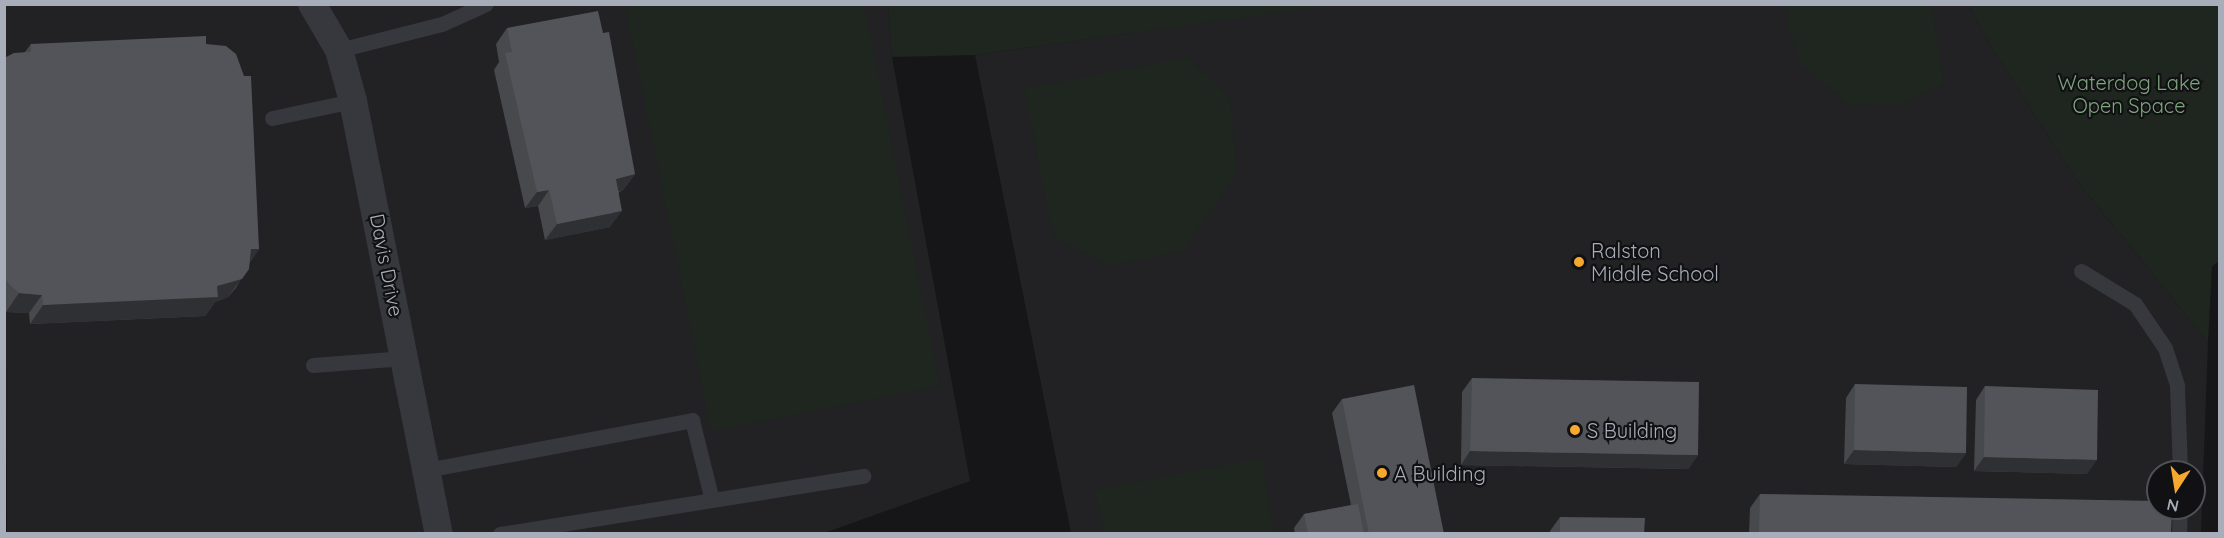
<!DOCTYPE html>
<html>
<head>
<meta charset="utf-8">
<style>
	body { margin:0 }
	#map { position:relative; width:2224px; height:538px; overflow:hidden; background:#161618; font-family:Quicksand,sans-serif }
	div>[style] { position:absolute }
	.built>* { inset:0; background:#222225 }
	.green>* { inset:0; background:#1e261f }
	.service>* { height:15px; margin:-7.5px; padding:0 7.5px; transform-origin:7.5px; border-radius:7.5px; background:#37383d }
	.minor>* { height:28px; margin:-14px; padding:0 14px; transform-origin:14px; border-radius:14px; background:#37383d }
	.wall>* { inset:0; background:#47494d }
	.shaded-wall>* { inset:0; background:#2f3033 }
	.building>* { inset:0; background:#525459 }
	.dots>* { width:16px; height:16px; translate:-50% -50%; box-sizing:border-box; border:3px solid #111113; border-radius:50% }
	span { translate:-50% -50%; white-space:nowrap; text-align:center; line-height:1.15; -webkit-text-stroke:4.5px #111113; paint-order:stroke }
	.park-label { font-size:20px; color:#7ea47e }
	.poi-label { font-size:20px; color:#a8aeb9 }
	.left { translate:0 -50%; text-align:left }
	.street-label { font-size:20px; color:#a8aeb9 }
	.frame { position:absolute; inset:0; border:6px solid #a8aeb9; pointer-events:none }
	.north { position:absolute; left:2146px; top:460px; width:60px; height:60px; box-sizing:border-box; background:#111113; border:2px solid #4d5055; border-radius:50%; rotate:192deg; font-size:16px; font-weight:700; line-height:24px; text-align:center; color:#a8aeb9 }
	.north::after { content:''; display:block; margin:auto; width:21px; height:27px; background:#f7a92f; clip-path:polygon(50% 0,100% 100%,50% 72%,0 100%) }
</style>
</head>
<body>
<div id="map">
	<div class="built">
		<i style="clip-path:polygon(evenodd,1335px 4px,1969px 5px,1990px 45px,2077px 181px,2208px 342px,2201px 533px,1071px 533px,975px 55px,1335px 4px,2158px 472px,2194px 472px,2194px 508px,2158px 508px,2158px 472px)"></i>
		<i style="clip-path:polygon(4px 5px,888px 5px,892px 57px,970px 481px,824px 533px,7px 533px)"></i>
	</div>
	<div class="green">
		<i style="clip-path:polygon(633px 5px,864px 5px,940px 386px,711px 431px,625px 6px)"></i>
		<i style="clip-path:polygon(888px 5px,888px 4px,1335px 5px,975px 55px,892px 57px)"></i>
		<i style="clip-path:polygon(1788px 5px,1932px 5px,1944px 84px,1904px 104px,1850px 106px,1802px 66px,1787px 25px)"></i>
		<i style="clip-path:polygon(1969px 5px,2219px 5px,2220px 261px,2212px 266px,2208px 342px,2077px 181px,1990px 45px)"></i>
		<i style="clip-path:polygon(1187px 57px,1230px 98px,1237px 174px,1181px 252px,1109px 266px,1053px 236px,1024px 89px)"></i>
		<i style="clip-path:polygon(1262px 458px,1274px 533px,1104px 533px,1095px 490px)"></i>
	</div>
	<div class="service">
		<i style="left:339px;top:50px;width:106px;rotate:-14.2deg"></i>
		<i style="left:442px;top:24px;width:48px;rotate:-24.4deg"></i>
		<i style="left:272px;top:118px;width:83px;rotate:-11.9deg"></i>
		<i style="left:2081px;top:271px;width:63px;rotate:31.4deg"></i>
		<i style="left:2135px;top:304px;width:53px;rotate:55.7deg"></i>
		<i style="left:2165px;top:348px;width:40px;rotate:72deg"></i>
		<i style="left:2177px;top:386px;width:86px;rotate:88deg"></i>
		<i style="left:313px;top:365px;width:92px;rotate:-4.4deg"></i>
		<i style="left:426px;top:470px;width:271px;rotate:-10.6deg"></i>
		<i style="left:692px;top:420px;width:82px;rotate:76deg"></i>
		<i style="left:500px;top:534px;width:368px;rotate:-9.1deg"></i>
		<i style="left:2179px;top:534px;width:26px;rotate:-88deg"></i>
	</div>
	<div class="minor">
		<i style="left:312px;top:4px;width:53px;rotate:59.6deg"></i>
		<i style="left:339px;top:50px;width:53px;rotate:74.6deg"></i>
		<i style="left:353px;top:101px;width:441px;rotate:78.8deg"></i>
	</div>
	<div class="wall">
		<i style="clip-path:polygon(507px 28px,635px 174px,623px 190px,619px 192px,610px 227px,545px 240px,538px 206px,525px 208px,494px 70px,499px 62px,496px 44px)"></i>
		<i style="clip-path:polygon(31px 44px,206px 44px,259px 249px,250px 262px,236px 288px,228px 297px,215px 302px,205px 316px,30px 324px,29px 313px,6px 312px,4px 310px,4px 58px,25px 52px)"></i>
		<i style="clip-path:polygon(1472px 378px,1698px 455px,1688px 469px,1461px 465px,1462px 392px)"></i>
		<i style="clip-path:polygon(1855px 384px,1966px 453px,1956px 467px,1844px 464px,1846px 398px)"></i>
		<i style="clip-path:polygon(1985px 386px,2087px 474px,1974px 471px,1976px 400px)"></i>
		<i style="clip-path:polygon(1342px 399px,1444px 534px,1295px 534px,1294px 528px,1304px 514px,1351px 505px,1332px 413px)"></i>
		<i style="clip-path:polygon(1760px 494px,2171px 534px,1749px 534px,1750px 508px)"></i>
		<i style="clip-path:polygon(1560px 517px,1644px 534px,1550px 534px,1550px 531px)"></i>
	</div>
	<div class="shaded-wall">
		<i style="clip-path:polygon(635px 174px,623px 190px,605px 195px,616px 179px)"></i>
		<i style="clip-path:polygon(549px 190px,538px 206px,525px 208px,537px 192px)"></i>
		<i style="clip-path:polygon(622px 211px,610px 227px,545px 240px,557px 224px)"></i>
		<i style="clip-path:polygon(251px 249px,259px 249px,246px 267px)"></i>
		<i style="clip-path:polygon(249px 269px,228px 297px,215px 302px,205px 316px,30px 324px,43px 305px,217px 286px)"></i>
		<i style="clip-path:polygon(19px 293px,42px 295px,29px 313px,6px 312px)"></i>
		<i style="clip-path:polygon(1854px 450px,1966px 453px,1956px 467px,1844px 464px)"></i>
		<i style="clip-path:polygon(1470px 451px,1698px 455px,1688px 469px,1461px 465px)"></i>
		<i style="clip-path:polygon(1984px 457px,2097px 460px,2087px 474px,1974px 471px)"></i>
	</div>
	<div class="building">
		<i style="clip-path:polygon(598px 11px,603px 33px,609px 32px,635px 174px,616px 179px,622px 211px,557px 224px,549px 190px,537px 192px,505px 53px,512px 52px,507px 28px)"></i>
		<i style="clip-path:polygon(206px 36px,206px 44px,226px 46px,236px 54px,244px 76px,251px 76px,259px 249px,251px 249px,249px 269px,242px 279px,217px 286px,218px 297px,43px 305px,42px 295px,19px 293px,10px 285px,4px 277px,4px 58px,14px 53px,31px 52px,31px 44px)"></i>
		<i style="clip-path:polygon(1472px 378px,1699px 382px,1698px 455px,1470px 451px)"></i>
		<i style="clip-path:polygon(1855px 384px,1967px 387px,1966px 453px,1854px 450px)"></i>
		<i style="clip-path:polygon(1414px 385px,1444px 534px,1369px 534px,1342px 399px)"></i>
		<i style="clip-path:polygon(1985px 386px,2098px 390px,2097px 460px,1984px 457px)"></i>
		<i style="clip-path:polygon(1760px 494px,2158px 501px,2158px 508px,2172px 508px,2171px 534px,1759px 534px)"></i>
		<i style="clip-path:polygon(1358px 504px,1364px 534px,1308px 534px,1304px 514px)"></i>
		<i style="clip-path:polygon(1560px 517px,1645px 518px,1644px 534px,1560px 534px)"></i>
	</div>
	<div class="dots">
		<i style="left:1579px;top:262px;background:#f7a92f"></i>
		<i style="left:1575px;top:430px;background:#f7a92f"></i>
		<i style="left:1382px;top:473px;background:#f7a92f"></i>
	</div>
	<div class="park-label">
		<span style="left:2129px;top:94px">Waterdog Lake<br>Open Space</span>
	</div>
	<div class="poi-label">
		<span class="left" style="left:1591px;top:262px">Ralston<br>Middle School</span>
		<span class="left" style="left:1587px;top:430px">S Building</span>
		<span class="left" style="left:1394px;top:473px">A Building</span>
	</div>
	<div class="street-label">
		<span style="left:387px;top:265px;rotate:79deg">Davis Drive</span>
	</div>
	<div class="frame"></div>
	<div class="north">N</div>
</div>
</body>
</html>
